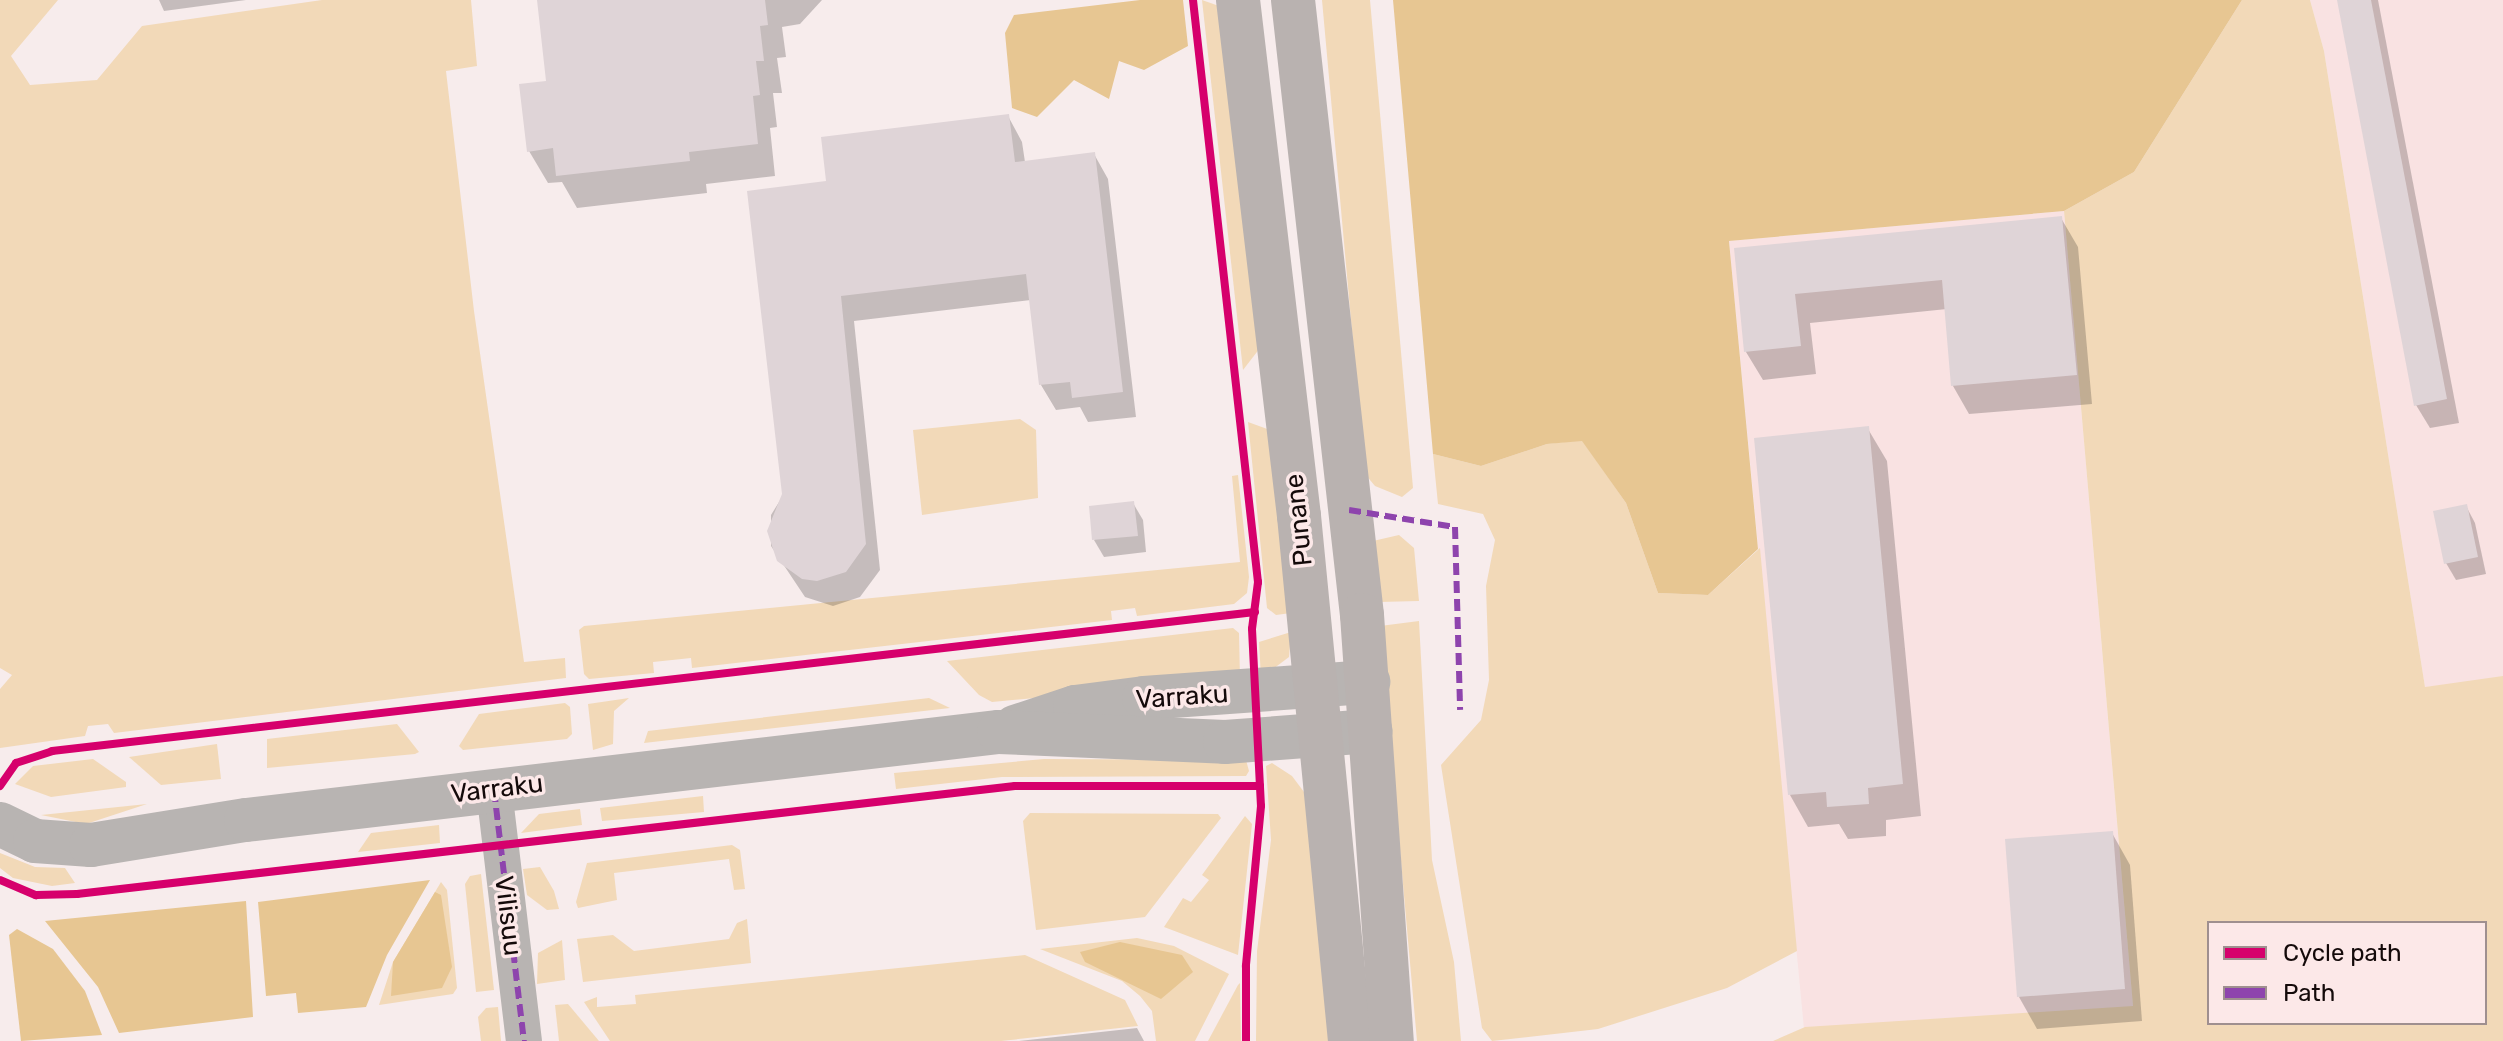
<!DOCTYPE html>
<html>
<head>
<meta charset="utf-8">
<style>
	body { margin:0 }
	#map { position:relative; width:2503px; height:1041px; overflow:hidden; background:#f7ecec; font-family:Rubik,sans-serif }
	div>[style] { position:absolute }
	.built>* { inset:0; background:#f9e2e2 }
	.green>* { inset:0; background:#f2d9b8 }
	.forest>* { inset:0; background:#e7c692 }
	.shadow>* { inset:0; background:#0003 }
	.building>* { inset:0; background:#dfd4d7 }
	.minor>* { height:36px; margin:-18px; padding:0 18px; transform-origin:18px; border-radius:18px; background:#b8b4b2 }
	.tertiary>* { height:44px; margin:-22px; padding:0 22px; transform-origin:22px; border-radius:22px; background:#b8b4b2 }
	.secondary>* { height:44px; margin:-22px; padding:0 22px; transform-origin:22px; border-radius:22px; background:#b9b2b0 }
	.quiet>* { height:6px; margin-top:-3px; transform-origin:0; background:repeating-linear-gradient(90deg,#8e44ad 0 12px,transparent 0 18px) }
	.cycleway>* { height:8px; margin:-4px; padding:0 4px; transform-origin:4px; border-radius:4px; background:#d6006c }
	span { translate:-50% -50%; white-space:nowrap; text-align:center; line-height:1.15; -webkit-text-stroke:7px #fce8e8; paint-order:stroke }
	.street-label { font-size:26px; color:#140a0a }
	.legend { position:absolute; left:2207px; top:921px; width:280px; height:104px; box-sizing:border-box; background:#fce8e8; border:2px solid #9f8f8f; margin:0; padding:10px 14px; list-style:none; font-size:24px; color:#140a0a }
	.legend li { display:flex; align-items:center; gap:16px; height:40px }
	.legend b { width:40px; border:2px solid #9f8f8f }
</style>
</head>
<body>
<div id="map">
	<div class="built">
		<i style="clip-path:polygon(2310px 0,2503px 0,2503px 680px,2425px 687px,2324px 51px)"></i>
		<i style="clip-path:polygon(2064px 211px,2133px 1007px,1804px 1029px,1729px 241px)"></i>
	</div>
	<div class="green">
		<i style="clip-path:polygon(0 0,58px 0,11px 56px,30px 85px,97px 80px,142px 26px,322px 0,471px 0,477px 66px,446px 71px,474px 311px,524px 662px,565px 658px,566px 678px,114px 733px,108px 724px,88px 726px,85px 736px,0 748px,0 689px,12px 675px,0 668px)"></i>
		<i style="clip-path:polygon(1202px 0,1219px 6px,1260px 348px,1243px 370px)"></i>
		<i style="clip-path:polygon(1322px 0,1370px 0,1413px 488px,1402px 497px,1375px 486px,1365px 474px)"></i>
		<i style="clip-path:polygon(evenodd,2242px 0,2310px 0,2324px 51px,2425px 687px,2503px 676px,2503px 1041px,1773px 1041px,1805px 1027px,2133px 1006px,2064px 211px,2134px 172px,2242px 0,2209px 923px,2485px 923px,2485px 1023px,2209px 1023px,2209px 923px)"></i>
		<i style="clip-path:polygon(1020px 419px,1036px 430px,1038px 498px,922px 515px,913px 430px)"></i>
		<i style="clip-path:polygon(1248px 422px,1270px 430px,1291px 613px,1276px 615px,1267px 608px)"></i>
		<i style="clip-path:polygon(1582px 440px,1626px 503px,1658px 593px,1708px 595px,1760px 548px,1797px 951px,1727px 988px,1598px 1029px,1492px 1041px,1482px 1028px,1441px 765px,1481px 720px,1489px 680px,1486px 586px,1495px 540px,1483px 514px,1438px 504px,1433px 454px,1481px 466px,1547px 444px)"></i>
		<i style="clip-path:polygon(1238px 475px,1249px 577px,1247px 593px,1234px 604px,1137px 616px,1135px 608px,1111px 611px,1112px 620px,692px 668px,691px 658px,653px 662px,654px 673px,589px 679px,584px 674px,579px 630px,584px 626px,1240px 562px,1232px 476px)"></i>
		<i style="clip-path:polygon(1399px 535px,1414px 548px,1419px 601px,1379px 602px,1373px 541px)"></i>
		<i style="clip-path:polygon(1419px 621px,1432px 860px,1454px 962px,1461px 1041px,1417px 1041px,1380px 626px)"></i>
		<i style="clip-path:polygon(1233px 628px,1239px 633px,1240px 679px,992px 702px,979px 695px,947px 661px)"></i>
		<i style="clip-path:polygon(1291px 632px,1289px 657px,1261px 678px,1259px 642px)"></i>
		<i style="clip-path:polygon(629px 698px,614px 711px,613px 744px,593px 750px,588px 704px)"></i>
		<i style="clip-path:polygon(929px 698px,950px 708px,644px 743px,648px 731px)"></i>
		<i style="clip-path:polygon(565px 703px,570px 707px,572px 734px,567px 739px,463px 750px,459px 746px,479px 714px)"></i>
		<i style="clip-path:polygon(397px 724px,419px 752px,415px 754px,267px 768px,267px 739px)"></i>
		<i style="clip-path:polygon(217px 744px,221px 779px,161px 785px,129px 757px)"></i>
		<i style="clip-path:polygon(93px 759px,126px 782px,126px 787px,51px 797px,15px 784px,33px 766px)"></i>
		<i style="clip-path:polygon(1044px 759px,1246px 760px,1249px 771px,1246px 776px,1002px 777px,896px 789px,894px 773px)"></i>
		<i style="clip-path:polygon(1272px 763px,1292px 776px,1310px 800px,1331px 1041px,1256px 1041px,1257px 951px,1271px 840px,1266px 766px)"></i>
		<i style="clip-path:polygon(703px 796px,704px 812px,602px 821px,600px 808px)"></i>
		<i style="clip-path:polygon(147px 804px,86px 824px,41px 815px)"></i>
		<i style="clip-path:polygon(580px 809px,582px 825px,521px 833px,539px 814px)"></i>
		<i style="clip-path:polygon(1030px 813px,1218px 814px,1221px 818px,1145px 917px,1036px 930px,1023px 821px)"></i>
		<i style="clip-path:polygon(1245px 816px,1252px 824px,1238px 955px,1164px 927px,1183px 898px,1191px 902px,1209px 880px,1202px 875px)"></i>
		<i style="clip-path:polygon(439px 825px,440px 843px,358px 852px,371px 833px)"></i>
		<i style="clip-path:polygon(732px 845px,740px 850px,745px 889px,734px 890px,729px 859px,614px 873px,617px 900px,578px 908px,576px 902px,587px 863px)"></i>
		<i style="clip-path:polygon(0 853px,35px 867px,65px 868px,75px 883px,52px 886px,13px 878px,0 868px)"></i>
		<i style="clip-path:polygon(540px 867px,554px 891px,559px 909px,547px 910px,527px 895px,523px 869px)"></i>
		<i style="clip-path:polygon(481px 874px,494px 990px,476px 992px,465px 884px,470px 876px)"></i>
		<i style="clip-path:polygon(441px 882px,447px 890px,457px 988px,453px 994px,379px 1005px,393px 962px)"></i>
		<i style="clip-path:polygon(747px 919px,751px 963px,583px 982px,577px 939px,613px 935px,634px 951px,729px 939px,737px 923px)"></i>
		<i style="clip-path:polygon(1137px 938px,1174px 946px,1229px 974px,1195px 1041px,1156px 1041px,1152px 1011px,1140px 996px,1122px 981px,1040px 949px)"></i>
		<i style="clip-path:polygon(562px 940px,565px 980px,537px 984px,538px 953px)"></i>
		<i style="clip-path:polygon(1025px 955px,1125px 1000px,1138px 1026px,1001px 1041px,610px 1041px,584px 1002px,597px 997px,597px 1007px,636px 1004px,635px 995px)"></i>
		<i style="clip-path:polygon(1240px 983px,1241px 1041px,1208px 1041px,1238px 985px)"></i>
		<i style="clip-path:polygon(568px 1004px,599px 1041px,559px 1041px,555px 1005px)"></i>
		<i style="clip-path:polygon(498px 1007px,501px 1041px,481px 1041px,478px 1017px,486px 1008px)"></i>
	</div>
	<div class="forest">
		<i style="clip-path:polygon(1140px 0,1183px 0,1188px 46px,1144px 70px,1119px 61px,1109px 99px,1074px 80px,1037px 117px,1012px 108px,1005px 33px,1014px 15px)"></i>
		<i style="clip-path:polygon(1393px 0,2242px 0,2134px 172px,2064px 211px,1729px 241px,1758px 549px,1708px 595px,1658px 593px,1626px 503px,1582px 441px,1547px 444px,1481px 466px,1433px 454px)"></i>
		<i style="clip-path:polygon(430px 880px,387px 955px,366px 1007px,298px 1013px,296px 993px,266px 996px,258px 902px)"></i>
		<i style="clip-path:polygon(435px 892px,441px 895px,452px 967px,442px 988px,391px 996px,393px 962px)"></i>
		<i style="clip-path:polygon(246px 901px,253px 1017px,119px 1033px,98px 987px,45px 921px)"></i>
		<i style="clip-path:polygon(17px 929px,53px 949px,85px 991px,102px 1035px,21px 1041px,9px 935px)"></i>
		<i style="clip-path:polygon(1120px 942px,1182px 955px,1193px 972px,1161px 999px,1085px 962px,1080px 952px)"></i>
	</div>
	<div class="shadow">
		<i style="clip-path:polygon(159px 0,246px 0,164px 11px)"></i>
		<i style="clip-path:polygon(539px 0,822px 0,800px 24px,782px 27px,786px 57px,777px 58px,782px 93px,773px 93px,777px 127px,770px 128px,775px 176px,706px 184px,707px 193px,577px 208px,562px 182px,548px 183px,529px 151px,548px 82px)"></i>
		<i style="clip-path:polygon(2339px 0,2378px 0,2459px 423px,2430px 428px,2416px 405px)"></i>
		<i style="clip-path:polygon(1008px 116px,1022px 142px,1025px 162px,1094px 154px,1108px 179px,1136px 417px,1088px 422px,1080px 407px,1056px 410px,1041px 385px,1031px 300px,854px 321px,880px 570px,860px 597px,833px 606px,805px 597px,771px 546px,771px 515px,784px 494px,828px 183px)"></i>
		<i style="clip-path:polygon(2061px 218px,2078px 247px,2092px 404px,1969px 414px,1953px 386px,1947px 309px,1810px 323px,1816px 374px,1763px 380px,1746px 352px,1736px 250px)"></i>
		<i style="clip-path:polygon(1868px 429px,1887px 461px,1921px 816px,1886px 820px,1886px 836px,1848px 839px,1839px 824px,1808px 827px,1790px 795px)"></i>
		<i style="clip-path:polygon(1133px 503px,1143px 520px,1146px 552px,1104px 557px,1094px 540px)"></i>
		<i style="clip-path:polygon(2466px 506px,2475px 523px,2486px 574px,2456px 580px,2446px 563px)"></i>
		<i style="clip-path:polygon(2112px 833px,2130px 865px,2142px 1021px,2037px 1029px,2019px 997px)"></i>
		<i style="clip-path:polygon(1137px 1028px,1144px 1041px,1019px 1041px)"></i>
	</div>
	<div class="building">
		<i style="clip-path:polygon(537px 0,765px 0,768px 25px,760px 26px,764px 61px,756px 61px,760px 95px,753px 96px,758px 144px,689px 152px,690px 161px,556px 176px,553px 148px,527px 152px,519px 84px,546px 81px)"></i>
		<i style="clip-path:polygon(2337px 0,2371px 0,2447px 399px,2414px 406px)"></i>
		<i style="clip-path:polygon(1009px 114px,1015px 162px,1095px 152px,1123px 392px,1072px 398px,1070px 382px,1039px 385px,1026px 274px,841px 296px,866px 544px,846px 572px,817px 581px,802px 579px,777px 561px,767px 531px,782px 494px,747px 191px,826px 181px,821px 137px)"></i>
		<i style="clip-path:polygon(2062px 216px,2077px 375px,1951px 386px,1942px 280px,1795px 294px,1801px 346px,1744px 352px,1734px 248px)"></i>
		<i style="clip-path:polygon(1869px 426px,1903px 784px,1868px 788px,1869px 804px,1827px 807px,1826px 792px,1788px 795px,1754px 438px)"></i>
		<i style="clip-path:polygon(1134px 501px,1138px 536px,1092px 540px,1089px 506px)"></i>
		<i style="clip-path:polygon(2467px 504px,2478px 557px,2444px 564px,2433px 511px)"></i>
		<i style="clip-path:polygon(2113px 831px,2125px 989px,2017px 997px,2005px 839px)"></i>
	</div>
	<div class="minor">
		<i style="left:494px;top:790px;width:253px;rotate:83.2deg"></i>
	</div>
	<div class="tertiary">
		<i style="left:1015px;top:727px;width:63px;rotate:-18.4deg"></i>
		<i style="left:1075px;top:707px;width:70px;rotate:-7.4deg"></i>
		<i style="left:1144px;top:698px;width:225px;rotate:-4.1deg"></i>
		<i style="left:0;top:824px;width:39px;rotate:26deg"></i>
		<i style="left:35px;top:841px;width:56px;rotate:4.1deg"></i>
		<i style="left:91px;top:845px;width:157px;rotate:-9.2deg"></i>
		<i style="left:246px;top:820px;width:758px;rotate:-6.67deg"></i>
		<i style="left:999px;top:732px;width:226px;rotate:2.5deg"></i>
		<i style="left:1225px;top:742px;width:146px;rotate:-4.3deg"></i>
	</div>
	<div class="secondary">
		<i style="left:1238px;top:0;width:520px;rotate:83.26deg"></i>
		<i style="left:1299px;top:516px;width:527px;rotate:84.45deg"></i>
		<i style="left:1293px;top:0;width:619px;rotate:83.6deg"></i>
		<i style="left:1362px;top:615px;width:427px;rotate:86deg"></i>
	</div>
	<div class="quiet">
		<i style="left:1349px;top:510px;width:107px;rotate:9.1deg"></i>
		<i style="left:1455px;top:527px;width:183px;rotate:88.4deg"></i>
		<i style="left:494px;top:790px;width:253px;rotate:83.2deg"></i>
	</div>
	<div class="cycleway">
		<i style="left:1193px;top:0;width:586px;rotate:83.63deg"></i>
		<i style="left:1258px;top:582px;width:47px;rotate:97.3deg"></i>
		<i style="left:1252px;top:629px;width:177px;rotate:87.1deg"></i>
		<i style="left:1261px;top:806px;width:161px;rotate:95.4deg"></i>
		<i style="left:1246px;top:966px;width:75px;rotate:90deg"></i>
		<i style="left:0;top:786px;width:28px;rotate:-55deg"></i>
		<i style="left:16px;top:763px;width:38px;rotate:-18deg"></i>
		<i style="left:52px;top:751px;width:1211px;rotate:-6.59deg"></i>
		<i style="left:0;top:880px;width:39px;rotate:23deg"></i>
		<i style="left:36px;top:895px;width:41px;rotate:-1.4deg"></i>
		<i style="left:77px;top:894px;width:944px;rotate:-6.57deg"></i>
		<i style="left:1015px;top:786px;width:245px"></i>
	</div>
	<div class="street-label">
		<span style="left:1299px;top:520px;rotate:-96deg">Punane</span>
		<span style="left:1182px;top:697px;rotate:-4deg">Varraku</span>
		<span style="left:497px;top:789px;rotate:-7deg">Varraku</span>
		<span style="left:508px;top:916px;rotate:83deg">Vilisuu</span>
	</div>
	<ul class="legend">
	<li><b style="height:10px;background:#d6006c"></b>Cycle path</li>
	<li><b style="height:10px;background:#8e44ad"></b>Path</li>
	</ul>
</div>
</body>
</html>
